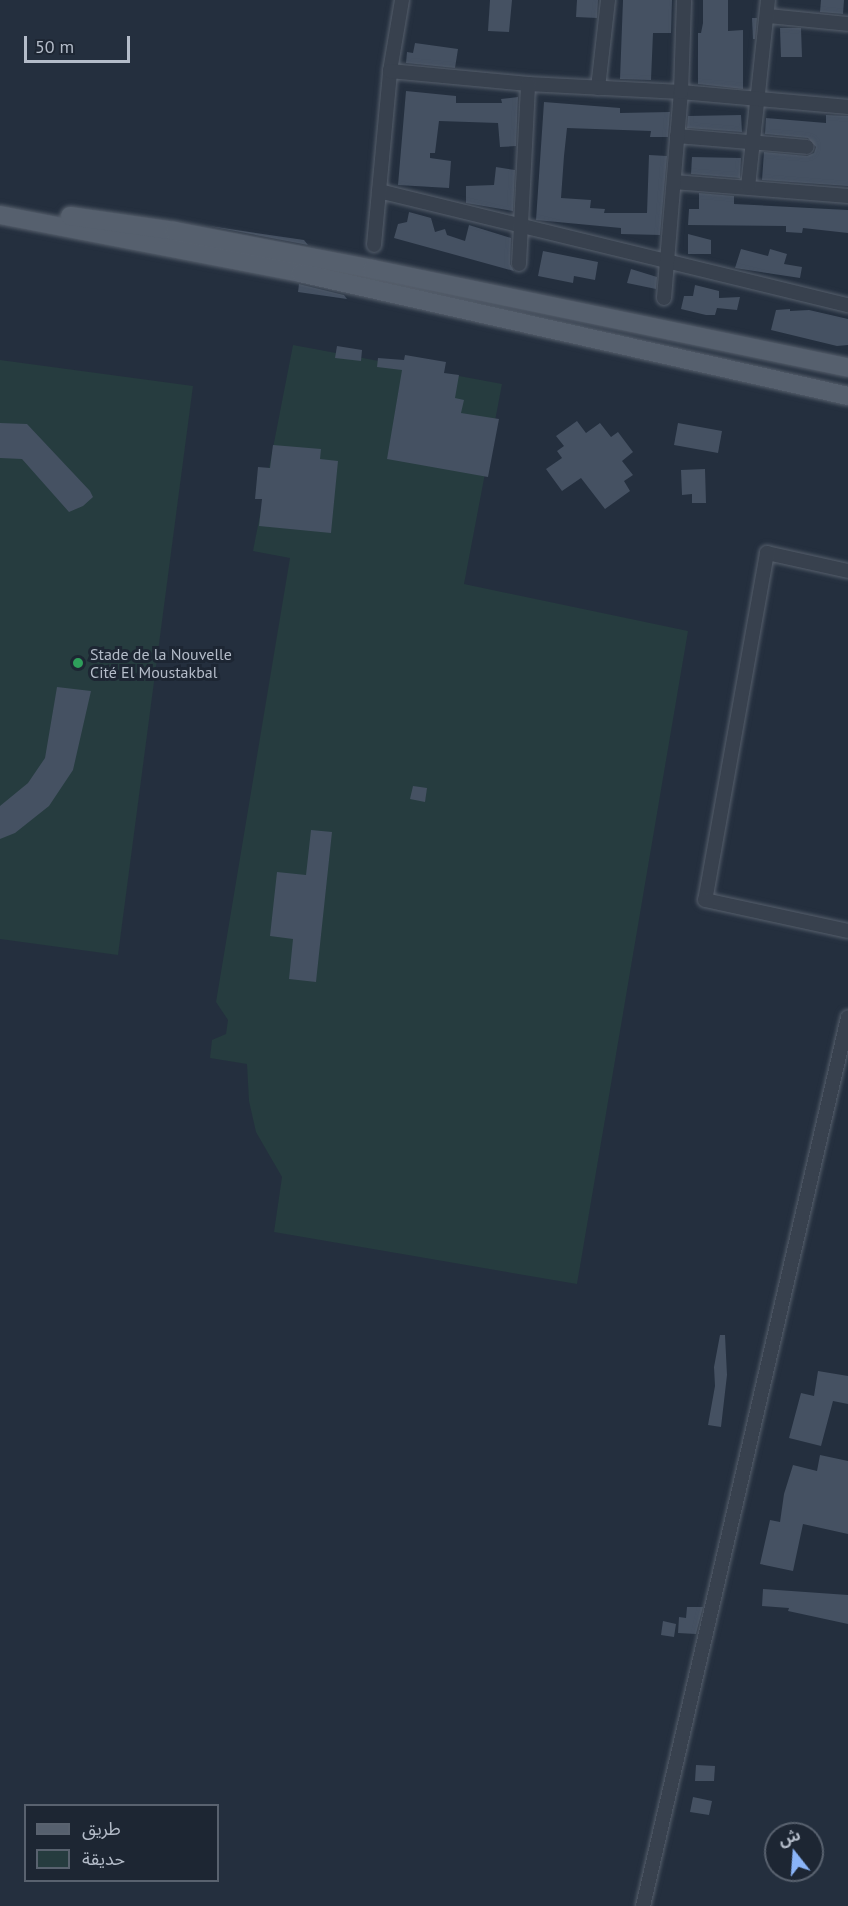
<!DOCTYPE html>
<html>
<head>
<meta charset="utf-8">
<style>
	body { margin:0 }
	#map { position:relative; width:848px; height:1906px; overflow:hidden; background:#242f3e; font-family:"PT Sans","Noto Sans Arabic",sans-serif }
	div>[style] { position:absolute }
	.green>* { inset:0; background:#263c3f }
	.building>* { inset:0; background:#455162 }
	.roads { filter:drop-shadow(0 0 2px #565f6c) drop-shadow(0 0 2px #565f6c) }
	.minor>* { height:14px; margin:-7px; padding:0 7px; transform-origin:7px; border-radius:7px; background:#38414e }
	.major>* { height:18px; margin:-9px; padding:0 9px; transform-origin:9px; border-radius:9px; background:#56606e }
	.dots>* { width:16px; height:16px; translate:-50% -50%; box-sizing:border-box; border:3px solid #1d2633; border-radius:50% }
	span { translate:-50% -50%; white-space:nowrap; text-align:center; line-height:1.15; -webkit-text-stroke:6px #1d2633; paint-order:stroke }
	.poi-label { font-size:16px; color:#b4bcc9 }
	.left { translate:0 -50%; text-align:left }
	.legend { position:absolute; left:24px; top:1804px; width:195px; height:78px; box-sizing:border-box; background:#1d2633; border:2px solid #59626f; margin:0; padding:8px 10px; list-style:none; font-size:18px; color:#b4bcc9 }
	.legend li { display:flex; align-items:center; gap:12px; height:30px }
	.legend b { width:30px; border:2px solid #59626f }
	.north { position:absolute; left:764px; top:1822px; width:60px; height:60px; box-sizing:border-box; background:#1d2633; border:2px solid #59626f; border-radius:50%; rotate:343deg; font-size:16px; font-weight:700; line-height:24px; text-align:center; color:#b4bcc9 }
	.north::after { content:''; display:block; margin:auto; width:21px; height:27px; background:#8ab4f8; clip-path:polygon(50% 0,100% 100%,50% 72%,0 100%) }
	.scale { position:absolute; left:24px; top:36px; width:106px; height:27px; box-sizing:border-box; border:3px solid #b4bcc9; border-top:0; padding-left:8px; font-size:18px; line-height:21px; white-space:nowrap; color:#b4bcc9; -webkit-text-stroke:4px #1d2633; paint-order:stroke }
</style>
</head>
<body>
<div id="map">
	<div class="green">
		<i style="clip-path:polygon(293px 345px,502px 384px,464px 584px,688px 631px,577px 1284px,274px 1232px,282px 1177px,256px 1132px,249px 1101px,247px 1064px,210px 1058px,212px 1040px,226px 1034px,228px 1020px,216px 1002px,290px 558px,253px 551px)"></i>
		<i style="clip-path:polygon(0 360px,193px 386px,118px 955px,0 939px)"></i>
	</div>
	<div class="building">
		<i style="clip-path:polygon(490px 0,512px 0,509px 32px,488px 31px)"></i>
		<i style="clip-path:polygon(577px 0,598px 0,597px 18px,576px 17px)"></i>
		<i style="clip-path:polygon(623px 0,672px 0,671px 33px,653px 33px,651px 80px,620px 79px)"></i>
		<i style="clip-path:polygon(703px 0,728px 0,728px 31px,743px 30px,743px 89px,698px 84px,698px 33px,701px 33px,703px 23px)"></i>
		<i style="clip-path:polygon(821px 0,844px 0,843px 14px,820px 12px)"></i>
		<i style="clip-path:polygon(752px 18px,757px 18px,755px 39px,753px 39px)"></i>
		<i style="clip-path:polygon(780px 28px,801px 28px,802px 57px,781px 57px)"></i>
		<i style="clip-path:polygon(415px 43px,458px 49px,455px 68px,406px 63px,407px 52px,413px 53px)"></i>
		<i style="clip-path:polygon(406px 91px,456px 96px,456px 103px,502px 103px,501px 99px,518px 97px,516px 146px,500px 147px,498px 123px,439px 121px,435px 153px,430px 153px,430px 158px,451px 161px,449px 188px,398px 185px)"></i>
		<i style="clip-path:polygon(544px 102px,620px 108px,620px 113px,670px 112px,668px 137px,650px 137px,651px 131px,567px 128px,564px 156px,561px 198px,591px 200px,590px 208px,605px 209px,604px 213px,647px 213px,649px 155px,667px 156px,660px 235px,621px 234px,621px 228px,536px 220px)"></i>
		<i style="clip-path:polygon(741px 115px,742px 132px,687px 128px,688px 116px)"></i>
		<i style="clip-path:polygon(826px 115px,848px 116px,848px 186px,762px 180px,764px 152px,807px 156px,814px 153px,816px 147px,808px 138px,765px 134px,766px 118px,826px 123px)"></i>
		<i style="clip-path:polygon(692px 157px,741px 158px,740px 178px,691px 174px)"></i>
		<i style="clip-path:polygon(496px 167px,515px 170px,513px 211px,466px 203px,466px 186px,494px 185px)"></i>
		<i style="clip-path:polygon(699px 193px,734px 196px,734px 204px,848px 210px,848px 233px,803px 228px,802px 233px,786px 232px,786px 226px,688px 225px,689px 209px,699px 209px)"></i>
		<i style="clip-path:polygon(409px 212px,431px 218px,435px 232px,445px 229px,447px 235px,465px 241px,469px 225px,511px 238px,510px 264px,514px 271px,394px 238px,398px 224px,407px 222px)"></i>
		<i style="clip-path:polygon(209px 226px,304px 240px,308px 245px)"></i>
		<i style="clip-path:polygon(688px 234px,711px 240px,711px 254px,688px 254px)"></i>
		<i style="clip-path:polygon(741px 249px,768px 256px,770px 249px,787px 254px,784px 264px,802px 267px,800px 278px,735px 268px)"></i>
		<i style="clip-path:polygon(543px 251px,598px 262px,595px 280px,574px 276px,573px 283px,538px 276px)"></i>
		<i style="clip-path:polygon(631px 269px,657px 277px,656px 289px,627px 283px)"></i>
		<i style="clip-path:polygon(299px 284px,344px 295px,347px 299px,298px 292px)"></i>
		<i style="clip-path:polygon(695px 285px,719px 291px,719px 298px,740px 297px,737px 310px,717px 308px,715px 315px,706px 315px,681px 309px,684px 296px,693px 296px)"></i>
		<i style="clip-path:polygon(790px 309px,790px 311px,809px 310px,848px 319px,848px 345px,837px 346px,771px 330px,776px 310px)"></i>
		<i style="clip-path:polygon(337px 346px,362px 350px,361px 361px,335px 358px)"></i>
		<i style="clip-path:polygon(405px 355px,446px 362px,444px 373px,459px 375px,455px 398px,464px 400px,461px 413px,499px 419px,488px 477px,387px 459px,402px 370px,377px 367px,378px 358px,404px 360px)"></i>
		<i style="clip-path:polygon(577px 421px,586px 433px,600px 423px,611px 437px,618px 432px,633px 452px,622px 461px,633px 475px,624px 481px,630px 491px,605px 509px,581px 478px,562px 491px,546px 469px,562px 458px,557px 451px,564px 446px,556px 436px)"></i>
		<i style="clip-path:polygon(0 423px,27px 424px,90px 491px,93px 497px,83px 506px,69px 512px,22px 459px,0 458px)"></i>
		<i style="clip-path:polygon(678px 423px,722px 431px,718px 453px,674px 445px)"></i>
		<i style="clip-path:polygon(273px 445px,321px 449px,320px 459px,338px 461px,331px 533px,259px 526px,262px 499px,255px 499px,258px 467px,270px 468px)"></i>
		<i style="clip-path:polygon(705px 469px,706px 503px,692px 503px,692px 494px,682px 495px,681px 470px)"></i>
		<i style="clip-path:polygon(57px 687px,91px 691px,73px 770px,49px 806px,15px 833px,0 839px,0 806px,28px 783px,45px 758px)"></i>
		<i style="clip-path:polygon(413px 786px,427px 788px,425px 802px,410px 799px)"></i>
		<i style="clip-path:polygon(311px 830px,332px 832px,316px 982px,289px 979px,293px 939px,270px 936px,277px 872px,306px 875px)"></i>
		<i style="clip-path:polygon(720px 1335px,725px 1335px,727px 1375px,721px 1427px,708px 1425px,715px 1386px,714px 1367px)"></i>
		<i style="clip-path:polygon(818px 1371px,848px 1376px,848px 1404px,833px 1401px,821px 1446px,789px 1438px,801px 1393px,814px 1396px)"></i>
		<i style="clip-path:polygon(820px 1455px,848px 1461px,848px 1534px,803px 1524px,793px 1571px,760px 1564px,770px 1520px,780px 1522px,784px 1494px,793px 1465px,817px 1471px)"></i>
		<i style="clip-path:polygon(763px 1589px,848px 1595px,848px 1624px,788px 1611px,789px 1608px,762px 1606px)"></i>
		<i style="clip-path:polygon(687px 1607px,703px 1607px,696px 1634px,678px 1633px,679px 1617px,686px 1618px)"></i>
		<i style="clip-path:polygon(663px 1621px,676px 1624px,674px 1637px,661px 1635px)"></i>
		<i style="clip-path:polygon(696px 1765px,715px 1766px,714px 1781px,695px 1781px)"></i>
		<i style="clip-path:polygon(693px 1797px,712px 1801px,709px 1815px,690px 1812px)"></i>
	</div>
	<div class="roads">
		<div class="minor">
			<i style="left:768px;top:16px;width:80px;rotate:5.7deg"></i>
			<i style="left:390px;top:71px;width:72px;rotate:-80.4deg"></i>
			<i style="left:598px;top:88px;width:89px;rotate:-83.5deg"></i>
			<i style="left:677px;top:136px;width:130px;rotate:4.8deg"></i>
			<i style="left:674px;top:182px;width:175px;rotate:4.6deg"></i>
			<i style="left:748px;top:187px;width:188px;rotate:-83.9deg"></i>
			<i style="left:379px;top:191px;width:483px;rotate:13.7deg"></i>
			<i style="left:374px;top:245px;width:175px;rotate:-84.7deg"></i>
			<i style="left:390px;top:71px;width:139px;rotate:5.4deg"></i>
			<i style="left:528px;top:84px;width:153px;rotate:3deg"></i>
			<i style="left:681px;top:92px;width:168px;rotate:5.1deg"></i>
			<i style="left:519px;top:264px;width:180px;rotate:-87.1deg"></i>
			<i style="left:664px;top:298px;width:207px;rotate:-85.3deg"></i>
			<i style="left:681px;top:92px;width:92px;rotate:-88.1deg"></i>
			<i style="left:848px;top:571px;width:83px;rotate:-167.5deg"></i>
			<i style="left:767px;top:553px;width:352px;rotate:100.1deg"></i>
			<i style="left:705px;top:900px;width:146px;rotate:12.2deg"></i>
			<i style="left:643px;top:1906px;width:912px;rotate:-77.01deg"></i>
		</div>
		<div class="major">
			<i style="left:0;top:215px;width:306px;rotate:10.9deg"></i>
			<i style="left:300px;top:273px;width:562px;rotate:12.65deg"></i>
			<i style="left:70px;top:216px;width:106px;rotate:8.1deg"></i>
			<i style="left:175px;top:231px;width:201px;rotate:10.9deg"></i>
			<i style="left:372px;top:269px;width:486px;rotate:11.7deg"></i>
		</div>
	</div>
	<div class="dots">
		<i style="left:78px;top:663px;background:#2e9e5b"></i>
	</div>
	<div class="poi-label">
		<span class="left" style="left:90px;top:663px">Stade de la Nouvelle<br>Cité El Moustakbal</span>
	</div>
	<ul class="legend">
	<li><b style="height:8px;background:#56606e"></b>طريق</li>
	<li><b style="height:16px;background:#263c3f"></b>حديقة</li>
	</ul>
	<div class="north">ش</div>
	<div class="scale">50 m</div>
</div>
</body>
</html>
